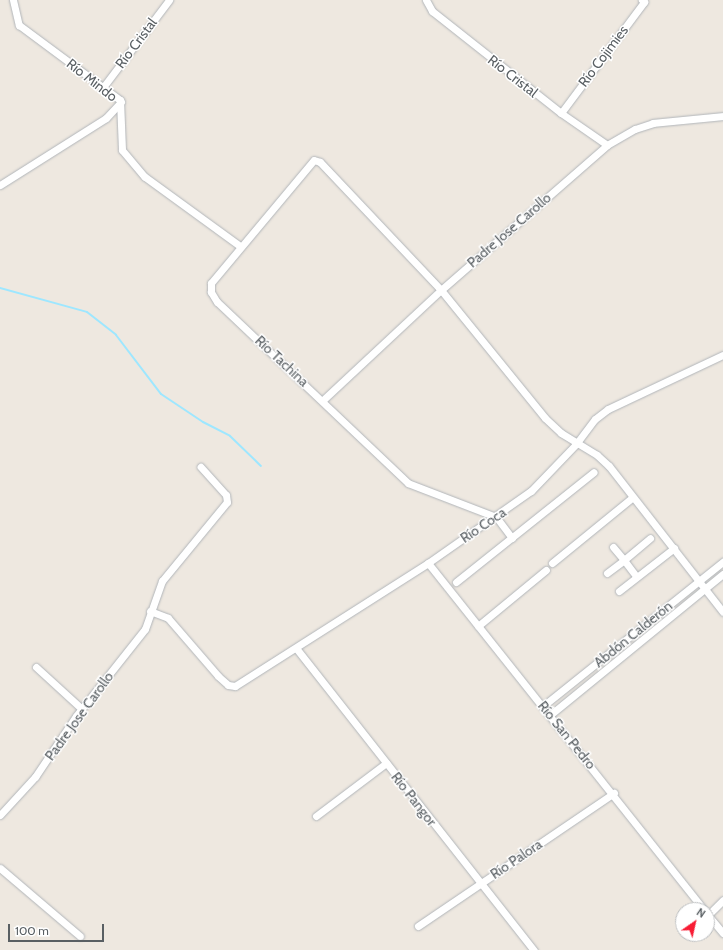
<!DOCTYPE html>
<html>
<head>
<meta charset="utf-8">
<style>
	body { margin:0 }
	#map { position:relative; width:723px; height:950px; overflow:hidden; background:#eee8e0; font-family:Cabin,sans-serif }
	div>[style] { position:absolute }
	.stream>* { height:2px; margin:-1px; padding:0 1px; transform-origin:1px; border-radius:1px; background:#9ee7ff }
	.roads { filter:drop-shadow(0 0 1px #b1b5b9) drop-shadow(0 0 1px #b1b5b9) }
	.street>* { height:7px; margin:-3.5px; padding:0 3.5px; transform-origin:3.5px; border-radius:3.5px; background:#fff }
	span { translate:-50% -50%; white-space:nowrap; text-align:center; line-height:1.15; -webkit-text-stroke:3px #fff; paint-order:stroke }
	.street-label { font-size:14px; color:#595f63 }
	.north { position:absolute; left:675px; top:902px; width:40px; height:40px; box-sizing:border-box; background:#fff; border:1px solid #bdbfc1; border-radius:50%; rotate:34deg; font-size:11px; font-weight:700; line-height:16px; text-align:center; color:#595f63 }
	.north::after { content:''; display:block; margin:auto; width:14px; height:18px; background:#f81c34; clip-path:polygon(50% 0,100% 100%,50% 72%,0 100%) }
	.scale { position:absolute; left:8px; top:924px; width:96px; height:18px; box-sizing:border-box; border:2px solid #595f63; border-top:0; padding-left:5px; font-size:12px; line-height:14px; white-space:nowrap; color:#595f63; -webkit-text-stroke:3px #fff; paint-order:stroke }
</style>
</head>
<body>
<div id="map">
	<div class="stream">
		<i style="left:0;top:288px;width:90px;rotate:15.4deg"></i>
		<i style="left:87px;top:312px;width:37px;rotate:38deg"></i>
		<i style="left:116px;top:335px;width:74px;rotate:52.7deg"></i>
		<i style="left:161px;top:394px;width:50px;rotate:33.7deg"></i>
		<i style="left:203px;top:422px;width:30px;rotate:27deg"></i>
		<i style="left:230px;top:436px;width:43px;rotate:44.1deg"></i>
	</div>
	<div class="roads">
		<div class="street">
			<i style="left:13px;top:0;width:26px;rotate:77deg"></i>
			<i style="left:19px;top:25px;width:126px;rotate:36.6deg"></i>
			<i style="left:120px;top:100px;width:50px;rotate:87.7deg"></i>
			<i style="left:122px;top:150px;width:35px;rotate:50deg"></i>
			<i style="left:145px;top:177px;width:117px;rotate:36deg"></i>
			<i style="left:426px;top:0;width:13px;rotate:61deg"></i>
			<i style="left:432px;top:11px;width:164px;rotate:38.3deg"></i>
			<i style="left:561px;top:113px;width:56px;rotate:34.8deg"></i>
			<i style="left:104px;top:86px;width:108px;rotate:-52.9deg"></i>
			<i style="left:561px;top:113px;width:139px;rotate:-53.2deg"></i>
			<i style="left:644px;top:2px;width:3px;rotate:-135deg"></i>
			<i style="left:0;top:185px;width:125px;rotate:-32.3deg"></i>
			<i style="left:106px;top:118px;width:22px;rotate:-47deg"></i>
			<i style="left:323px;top:400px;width:161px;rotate:-43deg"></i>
			<i style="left:441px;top:290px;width:220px;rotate:-41.1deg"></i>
			<i style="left:607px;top:145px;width:32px;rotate:-30deg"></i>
			<i style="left:635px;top:129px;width:19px;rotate:-18deg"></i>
			<i style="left:653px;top:123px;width:70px;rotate:-5.7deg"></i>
			<i style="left:512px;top:538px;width:26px;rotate:-127deg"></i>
			<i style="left:496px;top:517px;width:94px;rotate:-158.9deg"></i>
			<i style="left:408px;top:483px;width:263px;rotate:-136.5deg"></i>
			<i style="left:217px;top:302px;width:12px;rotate:-121deg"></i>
			<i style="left:211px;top:292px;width:9px;rotate:-90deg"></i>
			<i style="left:211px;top:283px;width:160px;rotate:-50.1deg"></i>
			<i style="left:314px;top:160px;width:6px;rotate:18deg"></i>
			<i style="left:320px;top:162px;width:176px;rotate:46.6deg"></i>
			<i style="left:441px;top:290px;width:165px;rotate:50.9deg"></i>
			<i style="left:545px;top:418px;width:22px;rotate:43deg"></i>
			<i style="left:561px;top:433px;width:42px;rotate:31.4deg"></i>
			<i style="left:597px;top:455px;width:16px;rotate:43deg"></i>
			<i style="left:609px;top:466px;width:185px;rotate:52deg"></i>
			<i style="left:428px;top:563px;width:443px;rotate:51.5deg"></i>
			<i style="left:552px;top:563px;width:104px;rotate:-39.2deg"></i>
			<i style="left:607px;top:573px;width:21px;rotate:-37deg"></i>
			<i style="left:624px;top:560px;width:17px;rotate:-130deg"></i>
			<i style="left:636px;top:576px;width:20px;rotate:-127deg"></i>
			<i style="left:624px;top:560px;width:34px;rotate:-40deg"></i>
			<i style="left:456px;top:582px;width:176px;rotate:-38.6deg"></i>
			<i style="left:619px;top:591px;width:70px;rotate:-38deg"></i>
			<i style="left:150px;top:611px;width:19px;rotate:21deg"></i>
			<i style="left:168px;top:618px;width:77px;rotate:49.2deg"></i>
			<i style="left:218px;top:676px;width:13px;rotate:42deg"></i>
			<i style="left:228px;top:685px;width:7px;rotate:8deg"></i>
			<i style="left:235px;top:686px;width:229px;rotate:-32.5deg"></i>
			<i style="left:428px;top:563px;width:126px;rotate:-35deg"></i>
			<i style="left:531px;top:491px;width:65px;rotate:-46.2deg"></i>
			<i style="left:576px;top:444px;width:31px;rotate:-53deg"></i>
			<i style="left:595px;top:419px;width:16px;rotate:-38deg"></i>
			<i style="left:608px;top:409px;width:127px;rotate:-25.2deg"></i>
			<i style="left:478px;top:626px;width:88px;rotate:-39.5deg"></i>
			<i style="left:296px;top:648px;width:385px;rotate:51.8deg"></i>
			<i style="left:36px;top:667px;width:62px;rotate:42.4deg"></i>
			<i style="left:543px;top:706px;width:231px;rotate:-38.7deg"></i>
			<i style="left:550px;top:715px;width:223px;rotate:-39.2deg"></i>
			<i style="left:0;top:815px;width:52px;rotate:-47.4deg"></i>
			<i style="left:35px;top:777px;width:73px;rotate:-56.1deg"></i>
			<i style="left:76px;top:716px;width:111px;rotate:-51.6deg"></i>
			<i style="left:145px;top:629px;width:51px;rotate:-70.5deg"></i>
			<i style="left:162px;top:581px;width:102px;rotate:-50.6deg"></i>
			<i style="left:227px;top:502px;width:7px;rotate:-98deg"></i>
			<i style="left:226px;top:495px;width:38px;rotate:-132deg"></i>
			<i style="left:316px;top:816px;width:88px;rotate:-37.1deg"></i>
			<i style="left:0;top:868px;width:105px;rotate:40.4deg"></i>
			<i style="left:707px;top:914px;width:25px;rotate:50deg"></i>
			<i style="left:708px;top:915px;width:21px;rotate:-45deg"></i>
			<i style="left:418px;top:926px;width:237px;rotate:-34.2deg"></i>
		</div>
	</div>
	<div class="street-label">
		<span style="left:136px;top:43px;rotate:-53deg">Río Cristal</span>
		<span style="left:603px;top:56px;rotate:-53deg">Río Cojimies</span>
		<span style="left:513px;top:76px;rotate:38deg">Río Cristal</span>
		<span style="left:92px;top:80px;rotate:38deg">Río Mindo</span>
		<span style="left:509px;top:230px;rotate:-41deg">Padre Jose Carollo</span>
		<span style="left:282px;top:361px;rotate:43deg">Río Tachina</span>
		<span style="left:483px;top:525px;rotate:-34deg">Río Coca</span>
		<span style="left:633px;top:634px;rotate:-39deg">Abdón Calderón</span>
		<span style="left:79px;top:716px;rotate:-54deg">Padre Jose Carollo</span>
		<span style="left:567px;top:735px;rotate:51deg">Río San Pedro</span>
		<span style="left:414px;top:799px;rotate:52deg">Río Pangor</span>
		<span style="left:516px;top:859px;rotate:-34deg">Río Palora</span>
	</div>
	<div class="north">N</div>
	<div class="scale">100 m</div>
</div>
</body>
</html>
